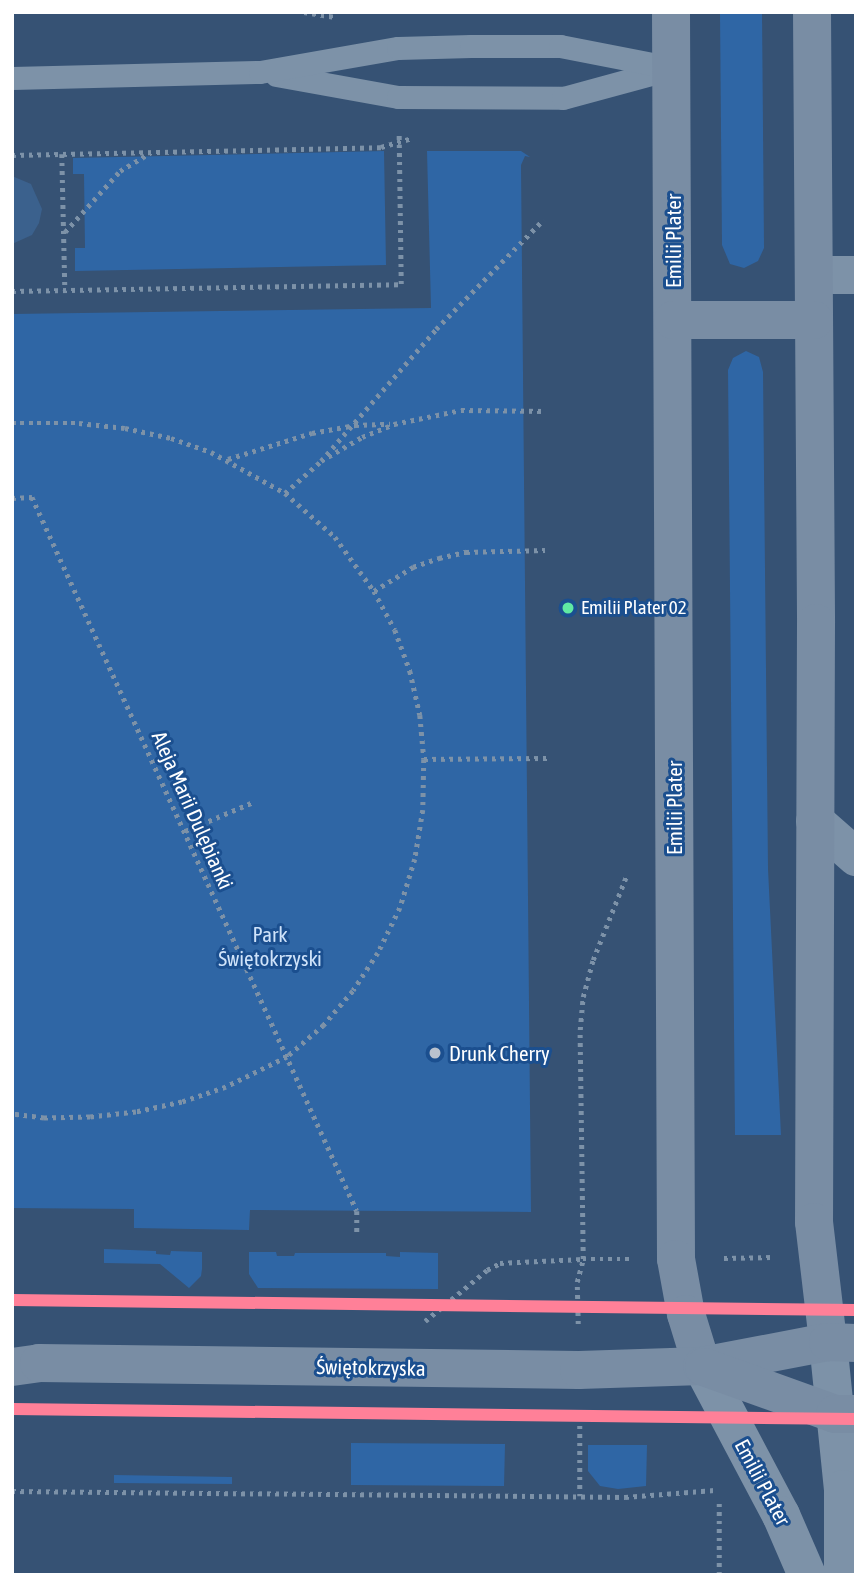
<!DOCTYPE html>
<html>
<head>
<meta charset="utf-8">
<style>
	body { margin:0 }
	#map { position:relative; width:868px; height:1587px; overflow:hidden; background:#365274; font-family:"Asap Condensed",sans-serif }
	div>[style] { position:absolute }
	.green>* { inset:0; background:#2f66a5 }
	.water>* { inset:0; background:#3b618d }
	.path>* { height:4.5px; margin-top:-2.25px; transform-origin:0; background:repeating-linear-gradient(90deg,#7d92a8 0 3.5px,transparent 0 8.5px) }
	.lane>* { height:23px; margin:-11.5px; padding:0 11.5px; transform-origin:11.5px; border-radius:11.5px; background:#7d92a8 }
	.street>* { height:38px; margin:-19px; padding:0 19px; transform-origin:19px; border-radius:19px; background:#7d92a8 }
	.secondary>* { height:38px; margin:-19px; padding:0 19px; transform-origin:19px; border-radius:19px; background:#798da4 }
	.metro-1>* { height:12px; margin:-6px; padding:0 6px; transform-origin:6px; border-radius:6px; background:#ff8098 }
	.dots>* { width:19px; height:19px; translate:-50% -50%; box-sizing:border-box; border:4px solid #1b4f8f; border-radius:50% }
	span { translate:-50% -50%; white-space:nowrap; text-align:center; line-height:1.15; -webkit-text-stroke:6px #1b4f8f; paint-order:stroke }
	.bus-label { font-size:19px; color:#fff }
	.left { translate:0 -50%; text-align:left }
	.street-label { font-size:21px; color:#fff }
	.park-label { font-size:21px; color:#cfe3fa }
	.poi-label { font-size:21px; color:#fff }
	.frame { position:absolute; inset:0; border:14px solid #fff; pointer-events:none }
</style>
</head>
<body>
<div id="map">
	<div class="green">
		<i style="clip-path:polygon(720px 12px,762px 12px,764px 248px,758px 261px,744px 268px,730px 264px,722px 245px)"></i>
		<i style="clip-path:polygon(384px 151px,386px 265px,75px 271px,75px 248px,85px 248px,84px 174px,73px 174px,73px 158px)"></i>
		<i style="clip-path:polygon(427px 151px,521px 151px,530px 157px,525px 156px,521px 165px,531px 1212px,250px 1210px,249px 1230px,134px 1228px,134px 1209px,12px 1208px,12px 314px,431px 308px)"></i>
		<i style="clip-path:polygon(746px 351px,759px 357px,763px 372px,768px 869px,781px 1135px,735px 1135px,728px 370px,733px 358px)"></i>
		<i style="clip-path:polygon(104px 1249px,156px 1251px,156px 1254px,170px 1255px,171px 1251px,202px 1252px,202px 1269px,201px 1276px,189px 1288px,160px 1264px,104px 1263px)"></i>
		<i style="clip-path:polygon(249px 1252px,276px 1252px,277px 1256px,294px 1256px,295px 1253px,386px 1253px,386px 1256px,400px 1257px,400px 1252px,438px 1253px,438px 1289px,258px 1288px,249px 1274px)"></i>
		<i style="clip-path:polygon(351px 1443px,505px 1444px,504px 1486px,351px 1485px)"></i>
		<i style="clip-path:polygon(588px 1445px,647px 1445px,646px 1486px,618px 1489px,600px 1486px,588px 1471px)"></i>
		<i style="clip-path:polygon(114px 1475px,232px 1477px,232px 1484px,114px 1483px)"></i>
	</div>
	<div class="water">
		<i style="clip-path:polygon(12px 176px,31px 184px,42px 209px,39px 223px,32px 235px,12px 244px)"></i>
	</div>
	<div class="path">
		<i style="left:304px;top:12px;width:30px;rotate:9deg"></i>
		<i style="left:62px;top:154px;width:136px;rotate:88.7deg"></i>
		<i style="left:12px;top:155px;width:369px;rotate:-1.2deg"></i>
		<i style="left:381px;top:147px;width:33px;rotate:-16deg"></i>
		<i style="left:65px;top:232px;width:82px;rotate:-48deg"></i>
		<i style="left:120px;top:171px;width:35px;rotate:-31deg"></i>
		<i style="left:12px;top:291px;width:389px;rotate:-1deg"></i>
		<i style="left:401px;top:284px;width:150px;rotate:-90.8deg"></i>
		<i style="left:12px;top:423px;width:67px"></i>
		<i style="left:79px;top:423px;width:46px;rotate:6.2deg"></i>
		<i style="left:125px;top:428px;width:47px;rotate:12.3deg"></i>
		<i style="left:171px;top:438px;width:42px;rotate:19.3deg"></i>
		<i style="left:211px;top:452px;width:85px;rotate:29deg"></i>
		<i style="left:285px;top:493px;width:67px;rotate:41.3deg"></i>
		<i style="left:335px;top:537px;width:67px;rotate:54.2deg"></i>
		<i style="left:374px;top:591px;width:44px;rotate:61.7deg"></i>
		<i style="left:395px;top:630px;width:44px;rotate:69.9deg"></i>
		<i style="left:410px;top:671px;width:45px;rotate:77.2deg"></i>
		<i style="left:420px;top:715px;width:44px;rotate:84.8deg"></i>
		<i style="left:424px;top:759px;width:51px;rotate:91.1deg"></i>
		<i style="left:423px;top:810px;width:50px;rotate:99.3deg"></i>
		<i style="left:415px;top:859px;width:51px;rotate:107deg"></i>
		<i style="left:400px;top:908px;width:50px;rotate:116.1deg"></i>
		<i style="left:378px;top:953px;width:45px;rotate:123.3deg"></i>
		<i style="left:353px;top:991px;width:45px;rotate:130.5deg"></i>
		<i style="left:324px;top:1025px;width:49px;rotate:139.1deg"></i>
		<i style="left:287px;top:1057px;width:68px;rotate:153.8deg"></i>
		<i style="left:226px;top:1087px;width:46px;rotate:161.2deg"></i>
		<i style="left:182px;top:1102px;width:47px;rotate:167.7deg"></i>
		<i style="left:136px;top:1112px;width:46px;rotate:173.8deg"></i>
		<i style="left:90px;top:1117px;width:46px;rotate:178.8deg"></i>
		<i style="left:44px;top:1118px;width:32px;rotate:-173deg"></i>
		<i style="left:228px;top:459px;width:88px;rotate:-17.2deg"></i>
		<i style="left:312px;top:433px;width:44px;rotate:-10.5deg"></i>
		<i style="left:355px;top:425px;width:35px;rotate:-2deg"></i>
		<i style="left:321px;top:461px;width:175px;rotate:-48.9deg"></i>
		<i style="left:436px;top:329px;width:153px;rotate:-45.5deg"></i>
		<i style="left:285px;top:493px;width:48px;rotate:-41.6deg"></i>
		<i style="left:321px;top:461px;width:48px;rotate:-30.3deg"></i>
		<i style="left:362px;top:437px;width:35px;rotate:-22deg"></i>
		<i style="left:394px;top:424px;width:68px;rotate:-11.8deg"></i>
		<i style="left:461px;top:410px;width:83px;rotate:0.7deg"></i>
		<i style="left:12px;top:498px;width:20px;rotate:-3deg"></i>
		<i style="left:32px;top:497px;width:784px;rotate:65.53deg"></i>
		<i style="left:357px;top:1211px;width:23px;rotate:90deg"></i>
		<i style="left:374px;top:591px;width:46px;rotate:-31.6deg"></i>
		<i style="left:413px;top:567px;width:28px;rotate:-19deg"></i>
		<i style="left:439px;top:558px;width:28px;rotate:-13deg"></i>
		<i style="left:466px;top:552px;width:79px;rotate:-1.5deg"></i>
		<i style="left:424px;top:759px;width:123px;rotate:-0.5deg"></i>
		<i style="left:185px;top:831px;width:72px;rotate:-23deg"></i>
		<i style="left:724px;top:1258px;width:47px;rotate:-1.2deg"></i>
		<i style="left:425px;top:1321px;width:80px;rotate:-39.4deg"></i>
		<i style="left:487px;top:1270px;width:15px;rotate:-28deg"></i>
		<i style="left:500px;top:1263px;width:83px;rotate:-2.8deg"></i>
		<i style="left:583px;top:1259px;width:229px;rotate:-90.8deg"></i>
		<i style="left:580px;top:1030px;width:33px;rotate:-85deg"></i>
		<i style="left:583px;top:997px;width:38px;rotate:-75deg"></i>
		<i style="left:593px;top:960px;width:89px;rotate:-68.3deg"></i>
		<i style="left:578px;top:1324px;width:42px;rotate:-91.4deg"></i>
		<i style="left:577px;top:1282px;width:24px;rotate:-75deg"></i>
		<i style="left:583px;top:1259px;width:48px"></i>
		<i style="left:580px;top:1417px;width:79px;rotate:90deg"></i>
		<i style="left:12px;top:1491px;width:613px;rotate:0.56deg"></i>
		<i style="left:625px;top:1497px;width:90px;rotate:-4.4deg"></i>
		<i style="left:719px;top:1575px;width:74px;rotate:-90deg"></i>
	</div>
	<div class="lane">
		<i style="left:276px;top:75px;width:124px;rotate:10.2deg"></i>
		<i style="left:398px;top:97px;width:165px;rotate:0.3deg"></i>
		<i style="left:563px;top:98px;width:107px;rotate:-15.2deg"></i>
		<i style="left:12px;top:78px;width:248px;rotate:-1.4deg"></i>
		<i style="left:260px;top:72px;width:140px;rotate:-9.9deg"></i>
		<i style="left:398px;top:48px;width:73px;rotate:-1.6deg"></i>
		<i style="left:471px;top:46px;width:89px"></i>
		<i style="left:560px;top:46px;width:115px;rotate:11deg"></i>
	</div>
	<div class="street">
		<i style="left:814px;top:275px;width:42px"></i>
		<i style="left:815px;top:821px;width:55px;rotate:41.3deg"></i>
		<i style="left:828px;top:1342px;width:148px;rotate:84.2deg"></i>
		<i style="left:843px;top:1489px;width:86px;rotate:90deg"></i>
		<i style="left:702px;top:1366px;width:169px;rotate:62.1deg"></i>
		<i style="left:781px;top:1515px;width:65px;rotate:66.6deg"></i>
	</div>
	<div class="secondary">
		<i style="left:671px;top:12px;width:1247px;rotate:89.77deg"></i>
		<i style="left:676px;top:1259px;width:56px;rotate:79.7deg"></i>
		<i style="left:686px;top:1314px;width:54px;rotate:72.9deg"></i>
		<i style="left:812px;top:12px;width:611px;rotate:89.62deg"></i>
		<i style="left:816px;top:623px;width:599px;rotate:90.19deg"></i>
		<i style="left:814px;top:1222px;width:121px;rotate:83.3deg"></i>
		<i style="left:673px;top:320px;width:141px"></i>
		<i style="left:12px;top:1367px;width:27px;rotate:-8deg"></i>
		<i style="left:39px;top:1363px;width:540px;rotate:0.74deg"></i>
		<i style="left:579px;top:1370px;width:123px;rotate:-1.9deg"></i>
		<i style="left:702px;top:1366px;width:128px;rotate:-10.8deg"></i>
		<i style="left:828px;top:1342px;width:28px;rotate:2deg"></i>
		<i style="left:704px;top:1367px;width:139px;rotate:19.7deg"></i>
		<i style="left:835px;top:1414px;width:21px"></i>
	</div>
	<div class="metro-1">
		<i style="left:12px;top:1300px;width:844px;rotate:0.68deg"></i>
		<i style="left:12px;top:1409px;width:844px;rotate:0.68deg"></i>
	</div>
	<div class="dots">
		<i style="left:568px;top:608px;background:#60e9a3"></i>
		<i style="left:435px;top:1053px;background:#b9c2ce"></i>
	</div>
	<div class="bus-label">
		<span class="left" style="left:581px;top:608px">Emilii Plater 02</span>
	</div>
	<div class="street-label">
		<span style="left:673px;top:241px;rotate:-90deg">Emilii Plater</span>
		<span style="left:674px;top:808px;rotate:-90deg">Emilii Plater</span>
		<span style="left:193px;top:810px;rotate:66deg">Aleja Marii Dulębianki</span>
		<span style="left:371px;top:1367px;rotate:1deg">Świętokrzyska</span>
		<span style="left:763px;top:1482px;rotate:62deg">Emilii Plater</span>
	</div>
	<div class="park-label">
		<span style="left:270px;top:946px">Park<br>Świętokrzyski</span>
	</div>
	<div class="poi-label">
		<span class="left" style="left:449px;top:1053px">Drunk Cherry</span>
	</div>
	<div class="frame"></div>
</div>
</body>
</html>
